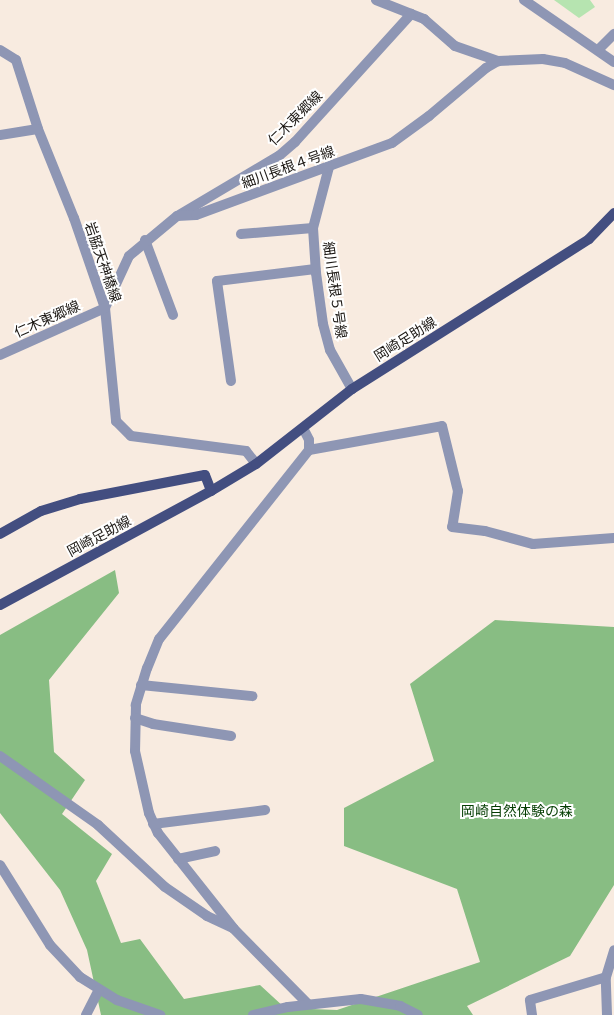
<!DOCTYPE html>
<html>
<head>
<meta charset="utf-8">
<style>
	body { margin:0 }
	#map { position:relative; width:614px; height:1015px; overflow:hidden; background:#f8ebe0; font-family:Raleway,"Noto Sans JP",sans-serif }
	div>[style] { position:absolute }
	.green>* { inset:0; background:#b6e4b0 }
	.forest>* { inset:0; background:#88bd83 }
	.minor>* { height:10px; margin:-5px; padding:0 5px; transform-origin:5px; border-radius:5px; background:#8e96b4 }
	.major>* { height:10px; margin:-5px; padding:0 5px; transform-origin:5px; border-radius:5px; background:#434e80 }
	span { translate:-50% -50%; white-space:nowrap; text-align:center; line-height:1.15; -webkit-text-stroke:4px #fff; paint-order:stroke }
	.street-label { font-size:14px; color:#1c1814 }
	.park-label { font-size:14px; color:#043d02 }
</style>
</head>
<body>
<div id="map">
	<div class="green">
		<i style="clip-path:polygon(554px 0,590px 0,595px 7px,579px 18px)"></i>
	</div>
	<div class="forest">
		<i style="clip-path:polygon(115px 570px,119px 593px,49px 680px,54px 752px,85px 780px,62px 814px,112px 854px,96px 881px,121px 943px,140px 939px,184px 999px,260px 985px,285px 1008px,337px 1010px,480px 962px,457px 889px,344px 846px,344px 808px,434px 761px,410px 684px,495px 620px,614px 627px,614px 885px,570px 956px,467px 1006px,473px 1015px,101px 1015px,87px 950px,60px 890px,0 813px,0 635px)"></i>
	</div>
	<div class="minor">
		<i style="left:376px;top:0;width:52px;rotate:21.6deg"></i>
		<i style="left:424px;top:19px;width:41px;rotate:41.1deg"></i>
		<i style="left:455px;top:46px;width:46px;rotate:19.2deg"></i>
		<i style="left:498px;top:61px;width:45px;rotate:-2.5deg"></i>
		<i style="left:543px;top:59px;width:22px;rotate:10deg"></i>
		<i style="left:565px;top:63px;width:54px;rotate:24.2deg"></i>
		<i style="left:524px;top:0;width:109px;rotate:34.6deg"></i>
		<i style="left:0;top:50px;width:19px;rotate:32deg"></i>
		<i style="left:16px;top:60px;width:72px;rotate:72.3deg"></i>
		<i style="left:38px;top:129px;width:96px;rotate:68deg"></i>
		<i style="left:74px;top:218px;width:95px;rotate:71deg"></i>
		<i style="left:105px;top:308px;width:114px;rotate:84.4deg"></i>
		<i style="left:116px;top:421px;width:21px;rotate:45deg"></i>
		<i style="left:131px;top:436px;width:116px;rotate:7.4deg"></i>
		<i style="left:246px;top:451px;width:16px;rotate:52deg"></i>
		<i style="left:598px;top:50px;width:23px;rotate:-45deg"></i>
		<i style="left:0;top:135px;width:38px;rotate:-9deg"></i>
		<i style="left:329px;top:167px;width:63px;rotate:104.7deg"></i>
		<i style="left:313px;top:228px;width:45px;rotate:86.2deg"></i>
		<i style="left:316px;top:273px;width:51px;rotate:82.2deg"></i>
		<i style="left:323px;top:324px;width:27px;rotate:75deg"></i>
		<i style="left:330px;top:350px;width:45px;rotate:60.6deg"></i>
		<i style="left:179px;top:215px;width:117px;rotate:-30.7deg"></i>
		<i style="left:280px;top:155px;width:20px;rotate:-41deg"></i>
		<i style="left:295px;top:142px;width:173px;rotate:-47.8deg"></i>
		<i style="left:241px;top:234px;width:72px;rotate:-4.8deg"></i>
		<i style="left:145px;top:240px;width:80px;rotate:69.5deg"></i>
		<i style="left:105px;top:308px;width:57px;rotate:-65.2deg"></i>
		<i style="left:129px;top:256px;width:62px;rotate:-39.8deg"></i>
		<i style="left:177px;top:216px;width:19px;rotate:-3deg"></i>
		<i style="left:196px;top:215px;width:209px;rotate:-20.2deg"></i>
		<i style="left:392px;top:143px;width:46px;rotate:-36.1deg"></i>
		<i style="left:429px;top:116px;width:75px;rotate:-40.1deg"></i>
		<i style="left:486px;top:68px;width:14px;rotate:-30deg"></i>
		<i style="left:0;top:355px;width:115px;rotate:-24.1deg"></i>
		<i style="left:231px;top:381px;width:101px;rotate:-98deg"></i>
		<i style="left:217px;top:281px;width:99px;rotate:-7deg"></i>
		<i style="left:303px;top:428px;width:13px;rotate:63deg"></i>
		<i style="left:309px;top:440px;width:10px;rotate:90deg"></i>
		<i style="left:309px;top:450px;width:241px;rotate:128.4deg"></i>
		<i style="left:159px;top:639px;width:31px;rotate:112deg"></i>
		<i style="left:147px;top:668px;width:39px;rotate:107deg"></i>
		<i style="left:136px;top:705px;width:46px;rotate:91.2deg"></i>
		<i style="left:135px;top:751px;width:64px;rotate:77.3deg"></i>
		<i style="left:149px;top:813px;width:22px;rotate:66deg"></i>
		<i style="left:158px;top:833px;width:122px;rotate:51.6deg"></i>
		<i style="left:234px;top:929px;width:105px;rotate:45.4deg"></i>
		<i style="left:309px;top:450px;width:135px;rotate:-10.2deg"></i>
		<i style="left:442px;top:426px;width:67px;rotate:76.2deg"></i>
		<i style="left:458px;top:491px;width:36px;rotate:99deg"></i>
		<i style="left:452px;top:527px;width:33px;rotate:7deg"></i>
		<i style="left:485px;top:531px;width:50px;rotate:15.2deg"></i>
		<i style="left:533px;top:544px;width:81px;rotate:-4.2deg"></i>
		<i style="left:141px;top:685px;width:112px;rotate:5.7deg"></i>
		<i style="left:135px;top:718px;width:19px;rotate:18deg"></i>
		<i style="left:153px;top:724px;width:79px;rotate:8.7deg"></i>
		<i style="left:0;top:756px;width:120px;rotate:35.1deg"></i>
		<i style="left:98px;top:825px;width:91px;rotate:42.8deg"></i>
		<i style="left:165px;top:887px;width:51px;rotate:34.6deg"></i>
		<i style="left:207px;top:916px;width:29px;rotate:25deg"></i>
		<i style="left:153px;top:824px;width:113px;rotate:-7.1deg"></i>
		<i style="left:178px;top:859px;width:38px;rotate:-12deg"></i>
		<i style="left:0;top:865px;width:94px;rotate:58deg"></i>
		<i style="left:50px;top:945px;width:44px;rotate:46.8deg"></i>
		<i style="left:80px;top:977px;width:44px;rotate:31.9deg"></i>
		<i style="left:117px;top:1000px;width:46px;rotate:19.2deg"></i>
		<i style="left:86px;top:1015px;width:28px;rotate:-63deg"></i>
		<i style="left:253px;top:1015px;width:36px;rotate:-13deg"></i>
		<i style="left:288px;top:1007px;width:73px;rotate:-6.3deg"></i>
		<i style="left:361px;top:999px;width:40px;rotate:10deg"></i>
		<i style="left:400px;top:1006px;width:20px;rotate:27deg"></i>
		<i style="left:532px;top:1015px;width:15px;rotate:-98deg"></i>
		<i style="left:530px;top:1000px;width:79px;rotate:-16.8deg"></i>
		<i style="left:607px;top:1015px;width:38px;rotate:-92deg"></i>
		<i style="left:606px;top:977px;width:28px;rotate:-73deg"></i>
	</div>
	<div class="major">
		<i style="left:0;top:534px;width:47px;rotate:-29.3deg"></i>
		<i style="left:41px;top:511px;width:41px;rotate:-17.1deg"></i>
		<i style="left:80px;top:499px;width:127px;rotate:-10.9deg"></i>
		<i style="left:205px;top:475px;width:17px;rotate:69deg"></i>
		<i style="left:211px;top:491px;width:52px;rotate:-31deg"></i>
		<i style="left:256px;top:464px;width:122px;rotate:-38deg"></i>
		<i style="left:352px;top:389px;width:280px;rotate:-32.3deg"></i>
		<i style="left:589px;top:239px;width:36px;rotate:-46deg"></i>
		<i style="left:0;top:605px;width:240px;rotate:-28.4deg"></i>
	</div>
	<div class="street-label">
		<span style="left:295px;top:118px;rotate:-45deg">仁木東郷線</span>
		<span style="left:288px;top:167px;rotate:-20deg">細川長根４号線</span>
		<span style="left:103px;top:262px;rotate:71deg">岩脇天神橋線</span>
		<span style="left:335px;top:290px;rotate:82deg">細川長根５号線</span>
		<span style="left:47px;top:319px;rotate:-24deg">仁木東郷線</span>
		<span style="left:405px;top:339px;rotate:-32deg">岡崎足助線</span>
		<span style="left:99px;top:536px;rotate:-28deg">岡崎足助線</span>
	</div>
	<div class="park-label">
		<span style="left:517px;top:811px">岡崎自然体験の森</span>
	</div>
</div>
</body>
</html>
